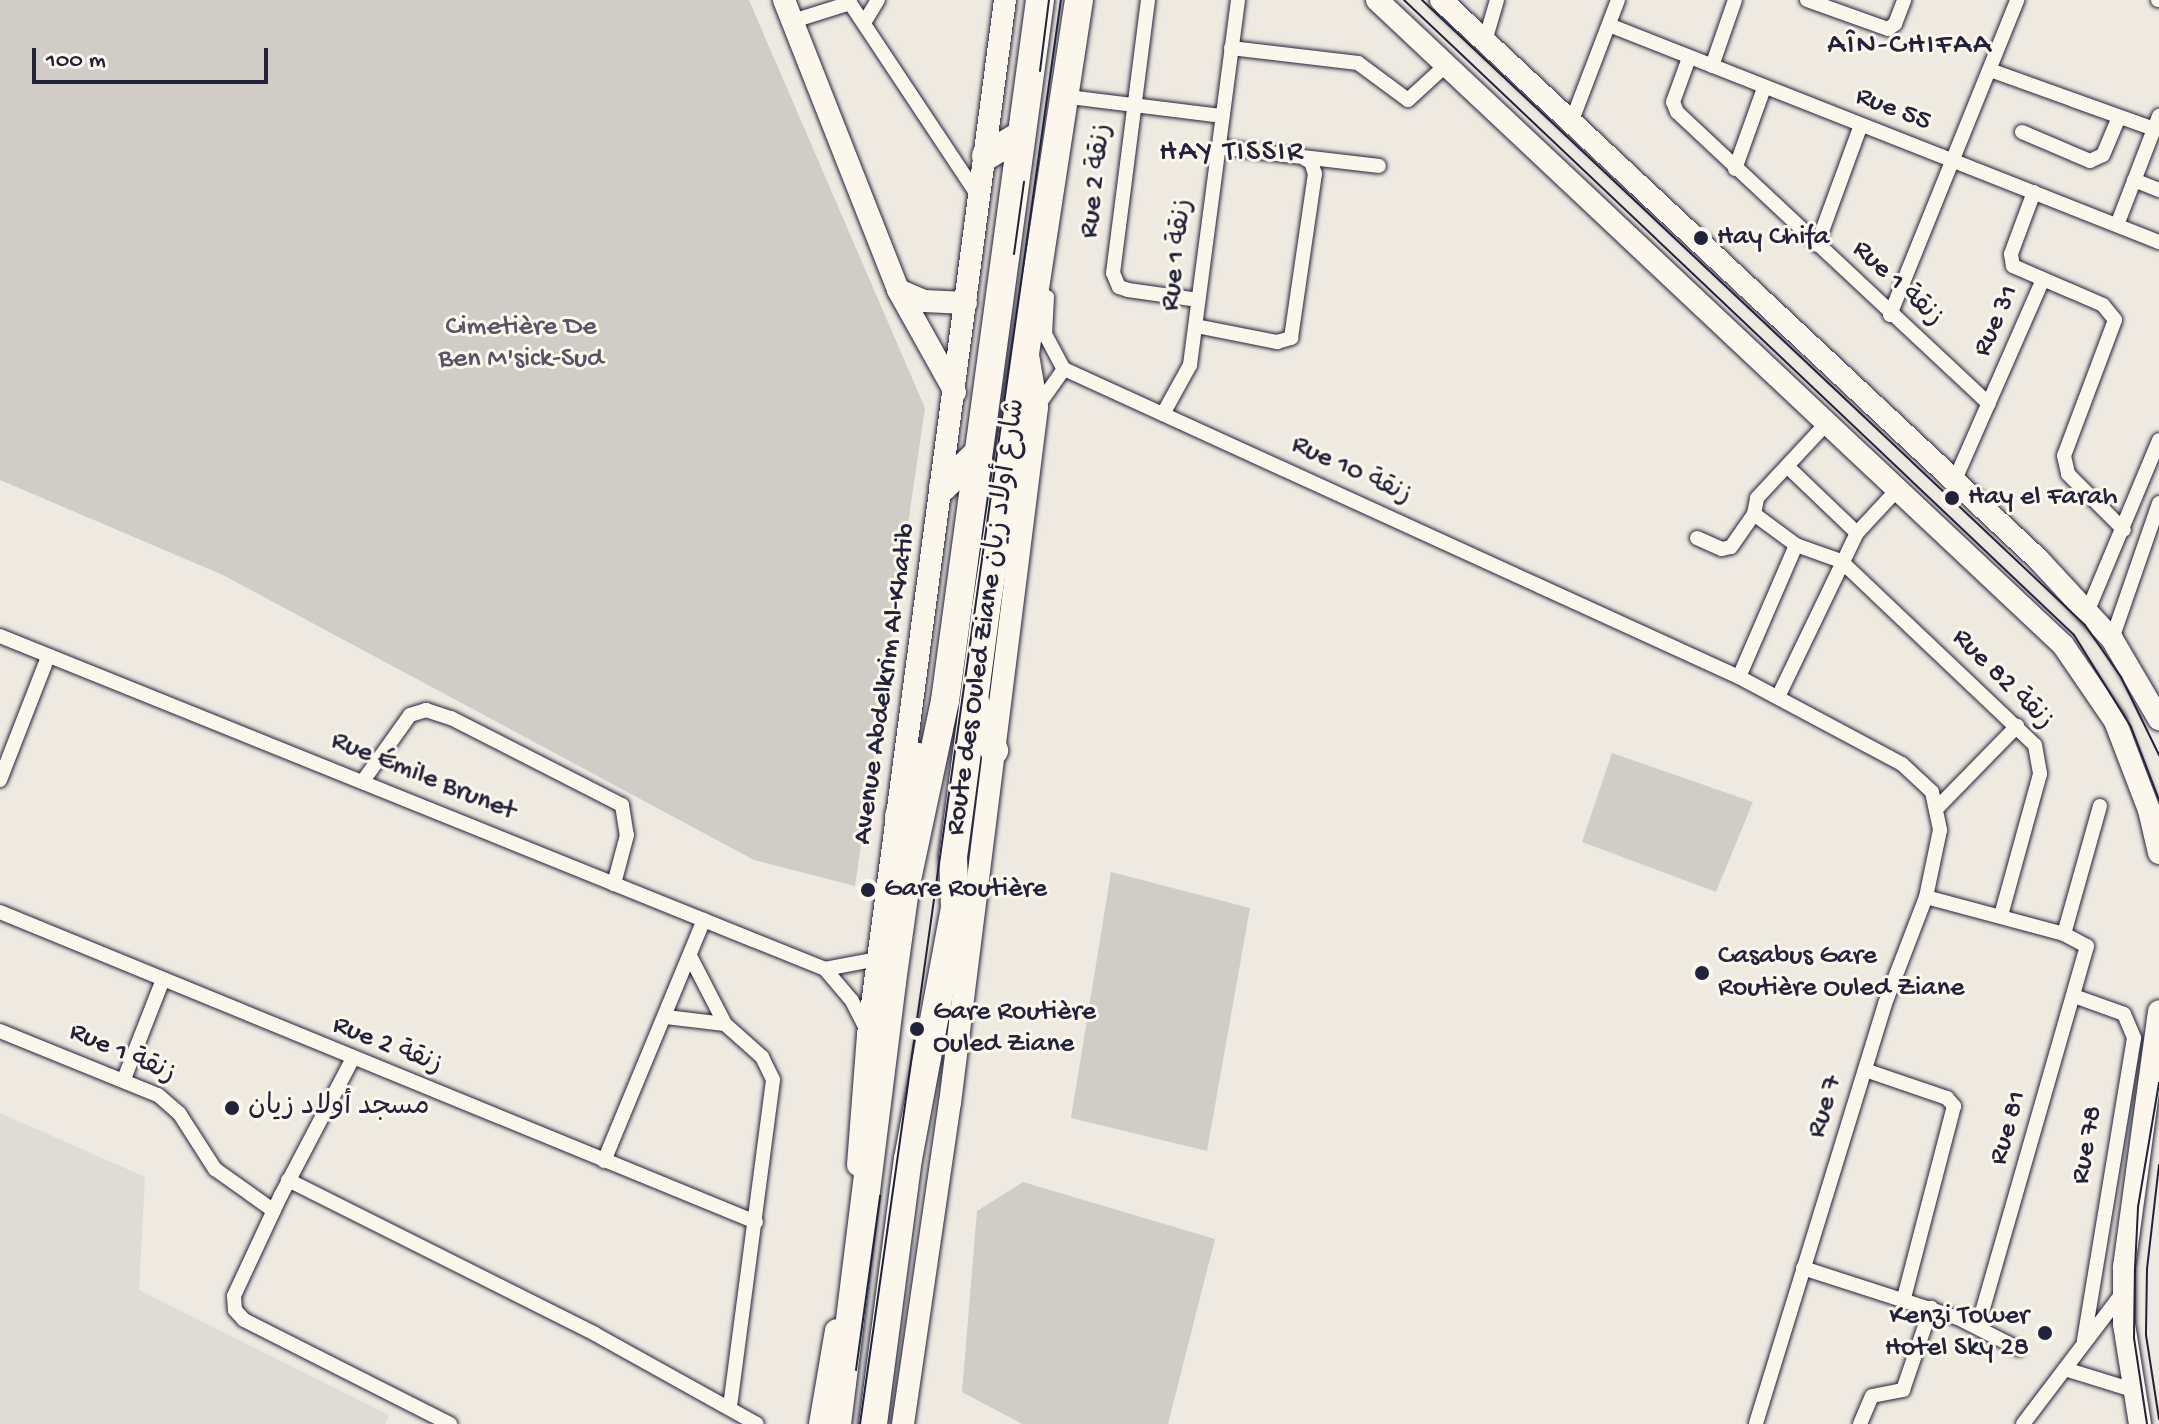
<!DOCTYPE html>
<html>
<head>
<meta charset="utf-8">
<style>
	body { margin:0 }
	#map { position:relative; width:2159px; height:1424px; overflow:hidden; background:#eeeae2; font-family:"Gochi Hand","Playpen Sans Arabic",sans-serif }
	div>[style] { position:absolute }
	.built>* { inset:0; background:#dfdbd5 }
	.green>* { inset:0; background:#d0cdc9 }
	.roads { filter:drop-shadow(0 0 2px #22223b) drop-shadow(0 0 2px #22223b) }
	.street>* { height:14px; margin:-7px; padding:0 7px; transform-origin:7px; border-radius:7px; background:#fbf7ec }
	.secondary>* { height:22px; margin:-11px; padding:0 11px; transform-origin:11px; border-radius:11px; background:#fbf7ec }
	.highway>* { height:28px; margin:-14px; padding:0 14px; transform-origin:14px; border-radius:14px; background:#fbf7ec }
	.tram>* { height:2px; margin:-1px; padding:0 1px; transform-origin:1px; border-radius:1px; background:#22223b }
	.dots>* { width:22px; height:22px; translate:-50% -50%; box-sizing:border-box; border:4px solid #fbf7ec; border-radius:50% }
	span { translate:-50% -50%; white-space:nowrap; text-align:center; line-height:1.15; -webkit-text-stroke:6px #fbf7ec; paint-order:stroke }
	.street-label { font-size:28px; color:#22223b }
	.poi-label { font-size:28px; color:#22223b }
	.left { translate:0 -50%; text-align:left }
	.right { translate:-100% -50%; text-align:right }
	.park-label { font-size:28px; color:#565566 }
	.neighbourhood-label { font-size:30px; color:#22223b; letter-spacing:2px }
	.scale { position:absolute; left:32px; top:48px; width:236px; height:36px; box-sizing:border-box; border:4px solid #22223b; border-top:0; padding-left:10px; font-size:24px; line-height:28px; white-space:nowrap; color:#22223b; -webkit-text-stroke:6px #fbf7ec; paint-order:stroke }
</style>
</head>
<body>
<div id="map">
	<div class="built">
		<i style="clip-path:polygon(0 1113px,145px 1177px,139px 1290px,389px 1415px,385px 1424px,0 1424px)"></i>
	</div>
	<div class="green">
		<i style="clip-path:polygon(0 0,749px 0,925px 408px,855px 886px,754px 860px,223px 575px,0 480px)"></i>
		<i style="clip-path:polygon(1612px 753px,1753px 802px,1716px 892px,1582px 842px)"></i>
		<i style="clip-path:polygon(1111px 872px,1250px 908px,1207px 1151px,1071px 1118px)"></i>
		<i style="clip-path:polygon(1023px 1182px,1215px 1239px,1168px 1424px,1022px 1424px,962px 1392px,977px 1211px)"></i>
	</div>
	<div class="roads">
		<div class="street">
			<i style="left:848px;top:0;width:239px;rotate:56.4deg"></i>
			<i style="left:1148px;top:0;width:275px;rotate:97.3deg"></i>
			<i style="left:1113px;top:273px;width:15px;rotate:67deg"></i>
			<i style="left:1119px;top:287px;width:9px;rotate:18deg"></i>
			<i style="left:1128px;top:290px;width:71px;rotate:8.1deg"></i>
			<i style="left:1807px;top:0;width:86px;rotate:19.7deg"></i>
			<i style="left:1888px;top:29px;width:9px;rotate:-36deg"></i>
			<i style="left:1895px;top:24px;width:26px;rotate:-69deg"></i>
			<i style="left:2158px;top:0;width:1px"></i>
			<i style="left:793px;top:21px;width:60px;rotate:-17.5deg"></i>
			<i style="left:864px;top:23px;width:27px;rotate:-59deg"></i>
			<i style="left:1609px;top:25px;width:591px;rotate:21.53deg"></i>
			<i style="left:1485px;top:41px;width:43px;rotate:-73.7deg"></i>
			<i style="left:1231px;top:48px;width:128px;rotate:6.7deg"></i>
			<i style="left:1358px;top:63px;width:62px;rotate:36.5deg"></i>
			<i style="left:1408px;top:100px;width:52px;rotate:-42.6deg"></i>
			<i style="left:1689px;top:58px;width:47px;rotate:110deg"></i>
			<i style="left:1673px;top:102px;width:11px;rotate:68deg"></i>
			<i style="left:1677px;top:112px;width:427px;rotate:43.1deg"></i>
			<i style="left:1712px;top:66px;width:70px;rotate:-70.8deg"></i>
			<i style="left:1990px;top:70px;width:174px;rotate:19.8deg"></i>
			<i style="left:1077px;top:98px;width:146px;rotate:7.1deg"></i>
			<i style="left:1571px;top:123px;width:132px;rotate:-69.1deg"></i>
			<i style="left:2022px;top:132px;width:74px;rotate:23.1deg"></i>
			<i style="left:2090px;top:161px;width:14px;rotate:-25deg"></i>
			<i style="left:2103px;top:155px;width:41px;rotate:-67.2deg"></i>
			<i style="left:1218px;top:147px;width:162px;rotate:6.7deg"></i>
			<i style="left:1735px;top:169px;width:86px;rotate:-70.3deg"></i>
			<i style="left:2134px;top:180px;width:27px;rotate:22deg"></i>
			<i style="left:2034px;top:192px;width:66px;rotate:110.4deg"></i>
			<i style="left:2011px;top:254px;width:12px;rotate:81deg"></i>
			<i style="left:2013px;top:266px;width:98px;rotate:23.4deg"></i>
			<i style="left:2103px;top:305px;width:19px;rotate:51deg"></i>
			<i style="left:2115px;top:320px;width:145px;rotate:110.6deg"></i>
			<i style="left:2064px;top:456px;width:18px;rotate:77deg"></i>
			<i style="left:2068px;top:474px;width:79px;rotate:45deg"></i>
			<i style="left:2117px;top:225px;width:117px;rotate:-68.9deg"></i>
			<i style="left:1817px;top:245px;width:128px;rotate:-69.9deg"></i>
			<i style="left:1047px;top:297px;width:37px;rotate:93deg"></i>
			<i style="left:1045px;top:334px;width:40px;rotate:62deg"></i>
			<i style="left:1064px;top:369px;width:742px;rotate:24.53deg"></i>
			<i style="left:1739px;top:677px;width:185px;rotate:28.1deg"></i>
			<i style="left:1902px;top:764px;width:41px;rotate:43deg"></i>
			<i style="left:1932px;top:792px;width:39px;rotate:78deg"></i>
			<i style="left:1940px;top:830px;width:68px;rotate:101.8deg"></i>
			<i style="left:1926px;top:897px;width:115px;rotate:111deg"></i>
			<i style="left:1885px;top:1004px;width:439px;rotate:107.1deg"></i>
			<i style="left:1890px;top:315px;width:340px;rotate:-68deg"></i>
			<i style="left:1196px;top:326px;width:83px;rotate:11.2deg"></i>
			<i style="left:1277px;top:342px;width:15px;rotate:-16deg"></i>
			<i style="left:1291px;top:338px;width:166px;rotate:-81.7deg"></i>
			<i style="left:1315px;top:174px;width:13px;rotate:-108deg"></i>
			<i style="left:1311px;top:162px;width:7px;rotate:-153deg"></i>
			<i style="left:1037px;top:407px;width:47px;rotate:-54.6deg"></i>
			<i style="left:1163px;top:414px;width:56px;rotate:-61.1deg"></i>
			<i style="left:1190px;top:365px;width:368px;rotate:-82.5deg"></i>
			<i style="left:1789px;top:468px;width:94px;rotate:43.7deg"></i>
			<i style="left:1954px;top:482px;width:219px;rotate:-66.3deg"></i>
			<i style="left:1754px;top:514px;width:52px;rotate:36.4deg"></i>
			<i style="left:1796px;top:545px;width:48px;rotate:19.6deg"></i>
			<i style="left:1841px;top:561px;width:267px;rotate:43.5deg"></i>
			<i style="left:2035px;top:745px;width:29px;rotate:80deg"></i>
			<i style="left:2040px;top:774px;width:147px;rotate:105.4deg"></i>
			<i style="left:1697px;top:538px;width:27px;rotate:24deg"></i>
			<i style="left:1722px;top:549px;width:9px;rotate:-13deg"></i>
			<i style="left:1731px;top:547px;width:40px;rotate:-55.1deg"></i>
			<i style="left:1754px;top:514px;width:16px;rotate:-79deg"></i>
			<i style="left:1757px;top:498px;width:101px;rotate:-47deg"></i>
			<i style="left:2088px;top:610px;width:184px;rotate:-67.3deg"></i>
			<i style="left:0;top:636px;width:890px;rotate:21.98deg"></i>
			<i style="left:825px;top:969px;width:42px;rotate:49.8deg"></i>
			<i style="left:852px;top:1001px;width:31px;rotate:63deg"></i>
			<i style="left:2112px;top:639px;width:144px;rotate:-70.9deg"></i>
			<i style="left:1739px;top:677px;width:144px;rotate:-66.6deg"></i>
			<i style="left:1778px;top:697px;width:182px;rotate:-64.3deg"></i>
			<i style="left:1857px;top:533px;width:59px;rotate:-47.1deg"></i>
			<i style="left:0;top:780px;width:132px;rotate:-68.7deg"></i>
			<i style="left:363px;top:781px;width:81px;rotate:-54.5deg"></i>
			<i style="left:410px;top:715px;width:17px;rotate:-17deg"></i>
			<i style="left:426px;top:710px;width:26px;rotate:18deg"></i>
			<i style="left:451px;top:718px;width:192px;rotate:27deg"></i>
			<i style="left:622px;top:805px;width:30px;rotate:81deg"></i>
			<i style="left:627px;top:835px;width:51px;rotate:104.9deg"></i>
			<i style="left:1939px;top:806px;width:112px;rotate:-45.7deg"></i>
			<i style="left:1926px;top:897px;width:143px;rotate:15deg"></i>
			<i style="left:2064px;top:934px;width:26px;rotate:28deg"></i>
			<i style="left:2087px;top:946px;width:395px;rotate:106deg"></i>
			<i style="left:0;top:912px;width:817px;rotate:22.3deg"></i>
			<i style="left:2064px;top:934px;width:133px;rotate:-74.3deg"></i>
			<i style="left:691px;top:958px;width:74px;rotate:62.7deg"></i>
			<i style="left:725px;top:1024px;width:50px;rotate:41.7deg"></i>
			<i style="left:762px;top:1057px;width:25px;rotate:64deg"></i>
			<i style="left:773px;top:1080px;width:330px;rotate:97.5deg"></i>
			<i style="left:825px;top:969px;width:54px;rotate:-10.7deg"></i>
			<i style="left:2074px;top:996px;width:53px;rotate:19.8deg"></i>
			<i style="left:2124px;top:1014px;width:26px;rotate:67deg"></i>
			<i style="left:2134px;top:1038px;width:307px;rotate:99.4deg"></i>
			<i style="left:666px;top:1017px;width:59px;rotate:6.8deg"></i>
			<i style="left:0;top:1031px;width:170px;rotate:22.1deg"></i>
			<i style="left:158px;top:1095px;width:28px;rotate:41deg"></i>
			<i style="left:179px;top:1113px;width:67px;rotate:57.3deg"></i>
			<i style="left:215px;top:1169px;width:72px;rotate:35.4deg"></i>
			<i style="left:352px;top:1060px;width:153px;rotate:117.7deg"></i>
			<i style="left:281px;top:1195px;width:111px;rotate:115deg"></i>
			<i style="left:234px;top:1296px;width:14px;rotate:86deg"></i>
			<i style="left:235px;top:1310px;width:13px;rotate:48deg"></i>
			<i style="left:244px;top:1320px;width:231px;rotate:26.8deg"></i>
			<i style="left:1865px;top:1070px;width:87px;rotate:18.9deg"></i>
			<i style="left:1947px;top:1098px;width:11px;rotate:49deg"></i>
			<i style="left:1954px;top:1106px;width:198px;rotate:104.6deg"></i>
			<i style="left:124px;top:1079px;width:104px;rotate:-68.6deg"></i>
			<i style="left:604px;top:1161px;width:261px;rotate:-67.5deg"></i>
			<i style="left:288px;top:1180px;width:343px;rotate:26.6deg"></i>
			<i style="left:595px;top:1334px;width:185px;rotate:29.1deg"></i>
			<i style="left:1803px;top:1268px;width:163px;rotate:17.9deg"></i>
			<i style="left:1958px;top:1318px;width:68px;rotate:26.9deg"></i>
			<i style="left:2065px;top:1369px;width:71px;rotate:17.2deg"></i>
			<i style="left:1860px;top:1424px;width:30px;rotate:-67deg"></i>
			<i style="left:1872px;top:1396px;width:32px;rotate:-11deg"></i>
			<i style="left:1903px;top:1390px;width:87px;rotate:-71.1deg"></i>
			<i style="left:2023px;top:1424px;width:167px;rotate:-52.8deg"></i>
		</div>
		<div class="secondary">
			<i style="left:784px;top:0;width:312px;rotate:68.5deg"></i>
			<i style="left:898px;top:290px;width:117px;rotate:60.8deg"></i>
			<i style="left:1377px;top:0;width:942px;rotate:43.24deg"></i>
			<i style="left:2063px;top:645px;width:92px;rotate:55.6deg"></i>
			<i style="left:2115px;top:721px;width:95px;rotate:69.1deg"></i>
			<i style="left:2149px;top:810px;width:44px;rotate:76.9deg"></i>
			<i style="left:1441px;top:0;width:818px;rotate:43.12deg"></i>
			<i style="left:2038px;top:559px;width:109px;rotate:47.2deg"></i>
			<i style="left:2112px;top:639px;width:93px;rotate:59.6deg"></i>
			<i style="left:898px;top:290px;width:28px;rotate:23deg"></i>
			<i style="left:924px;top:301px;width:42px;rotate:2.7deg"></i>
			<i style="left:858px;top:1165px;width:130px;rotate:-85.6deg"></i>
			<i style="left:868px;top:1035px;width:1044px;rotate:-82.46deg"></i>
			<i style="left:820px;top:1424px;width:95px;rotate:-80.3deg"></i>
			<i style="left:903px;top:1424px;width:324px;rotate:-81.7deg"></i>
			<i style="left:950px;top:1103px;width:701px;rotate:-82.87deg"></i>
			<i style="left:1037px;top:407px;width:53px;rotate:-99.8deg"></i>
			<i style="left:2140px;top:1424px;width:101px;rotate:-99.1deg"></i>
			<i style="left:2124px;top:1324px;width:57px;rotate:-90deg"></i>
			<i style="left:2124px;top:1267px;width:258px;rotate:-82.2deg"></i>
		</div>
		<div class="highway">
			<i style="left:986px;top:156px;width:41px;rotate:-31deg"></i>
			<i style="left:943px;top:487px;width:45px;rotate:-44.1deg"></i>
			<i style="left:975px;top:702px;width:52px;rotate:68.4deg"></i>
			<i style="left:899px;top:816px;width:62px;rotate:-73deg"></i>
			<i style="left:837px;top:1424px;width:445px;rotate:-82.9deg"></i>
			<i style="left:892px;top:982px;width:94px;rotate:-82deg"></i>
			<i style="left:905px;top:889px;width:192px;rotate:-78deg"></i>
			<i style="left:945px;top:701px;width:707px;rotate:-82.28deg"></i>
			<i style="left:873px;top:1424px;width:267px;rotate:-82.5deg"></i>
			<i style="left:908px;top:1159px;width:255px;rotate:-79.4deg"></i>
			<i style="left:955px;top:908px;width:51px;rotate:-92.2deg"></i>
			<i style="left:953px;top:857px;width:250px;rotate:-82.4deg"></i>
			<i style="left:986px;top:609px;width:616px;rotate:-81.32deg"></i>
		</div>
	</div>
	<div class="tram">
		<i style="left:1404px;top:0;width:923px;rotate:43.46deg"></i>
		<i style="left:2074px;top:635px;width:108px;rotate:58.2deg"></i>
		<i style="left:2131px;top:727px;width:78px;rotate:69deg"></i>
		<i style="left:1422px;top:0;width:911px;rotate:43.31deg"></i>
		<i style="left:2085px;top:625px;width:63px;rotate:55.3deg"></i>
		<i style="left:2121px;top:677px;width:87px;rotate:64deg"></i>
		<i style="left:1040px;top:71px;width:72px;rotate:-82.8deg"></i>
		<i style="left:1014px;top:254px;width:73px;rotate:-82.1deg"></i>
		<i style="left:2159px;top:1165px;width:105px;rotate:96.6deg"></i>
		<i style="left:2147px;top:1269px;width:66px;rotate:90.9deg"></i>
		<i style="left:2146px;top:1335px;width:85px;rotate:81.2deg"></i>
		<i style="left:856px;top:1370px;width:176px;rotate:-82.1deg"></i>
		<i style="left:860px;top:1424px;width:1438px;rotate:-81.97deg"></i>
		<i style="left:2147px;top:1424px;width:87px;rotate:-98.6deg"></i>
		<i style="left:2134px;top:1338px;width:69px;rotate:-89.2deg"></i>
		<i style="left:2135px;top:1269px;width:62px;rotate:-87.2deg"></i>
		<i style="left:2138px;top:1207px;width:126px;rotate:-80.4deg"></i>
	</div>
	<div class="dots">
		<i style="left:1701px;top:238px;background:#22223b"></i>
		<i style="left:1952px;top:498px;background:#22223b"></i>
		<i style="left:868px;top:890px;background:#22223b"></i>
		<i style="left:1702px;top:973px;background:#22223b"></i>
		<i style="left:917px;top:1029px;background:#22223b"></i>
		<i style="left:232px;top:1108px;background:#22223b"></i>
		<i style="left:2045px;top:1333px;background:#22223b"></i>
	</div>
	<div class="street-label">
		<span style="left:1893px;top:110px;rotate:21deg">Rue 55</span>
		<span style="left:1097px;top:181px;rotate:-83deg">Rue 2 زنقة</span>
		<span style="left:1178px;top:255px;rotate:-83deg">Rue 1 زنقة</span>
		<span style="left:1897px;top:284px;rotate:43deg">Rue 1 زنقة</span>
		<span style="left:1997px;top:321px;rotate:-66deg">Rue 31</span>
		<span style="left:1351px;top:471px;rotate:25deg">Rue 10 زنقة</span>
		<span style="left:987px;top:617px;rotate:-82deg">Route des Ouled Ziane شارع أولاد زيان</span>
		<span style="left:2002px;top:680px;rotate:45deg">Rue 82 زنقة</span>
		<span style="left:886px;top:684px;rotate:-82deg">Avenue Abdelkrim Al-Khatib</span>
		<span style="left:423px;top:777px;rotate:22deg">Rue Émile Brunet</span>
		<span style="left:387px;top:1046px;rotate:22deg">Rue 2 زنقة</span>
		<span style="left:122px;top:1054px;rotate:24deg">Rue 1 زنقة</span>
		<span style="left:1826px;top:1107px;rotate:-73deg">Rue 7</span>
		<span style="left:2009px;top:1128px;rotate:-74deg">Rue 81</span>
		<span style="left:2088px;top:1145px;rotate:-80deg">Rue 78</span>
	</div>
	<div class="poi-label">
		<span class="left" style="left:1717px;top:238px">Hay Chifa</span>
		<span class="left" style="left:1968px;top:498px">Hay el Farah</span>
		<span class="left" style="left:884px;top:890px">Gare Routière</span>
		<span class="left" style="left:1718px;top:973px">Casabus Gare<br>Routière Ouled Ziane</span>
		<span class="left" style="left:933px;top:1029px">Gare Routière<br>Ouled Ziane</span>
		<span class="left" style="left:248px;top:1108px">مسجد أولاد زيان</span>
		<span class="right" style="left:2029px;top:1333px">Kenzi Tower<br>Hotel Sky 28</span>
	</div>
	<div class="park-label">
		<span style="left:521px;top:344px">Cimetière De<br>Ben M'sick-Sud</span>
	</div>
	<div class="neighbourhood-label">
		<span style="left:1910px;top:47px">AÎN-CHIFAA</span>
		<span style="left:1232px;top:154px">HAY TISSIR</span>
	</div>
	<div class="scale">100 m</div>
</div>
</body>
</html>
